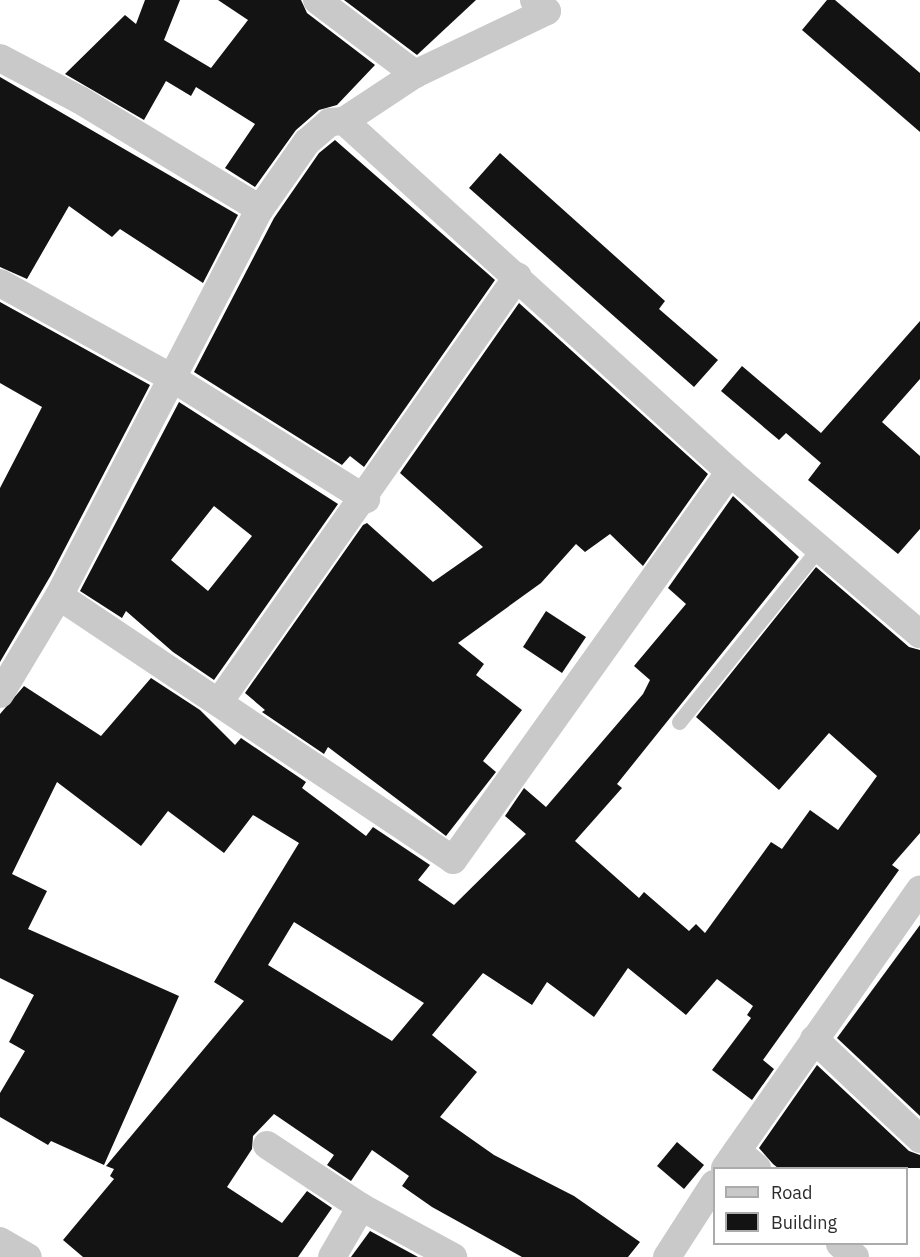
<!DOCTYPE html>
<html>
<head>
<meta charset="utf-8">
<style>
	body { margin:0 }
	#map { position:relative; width:920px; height:1257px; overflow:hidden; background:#fff; font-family:"IBM Plex Sans",sans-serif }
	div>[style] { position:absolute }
	.building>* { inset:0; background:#131313 }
	.service>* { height:15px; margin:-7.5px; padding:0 7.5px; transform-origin:7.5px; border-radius:7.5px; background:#c9c9c9 }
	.minor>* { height:28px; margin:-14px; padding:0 14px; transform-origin:14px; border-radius:14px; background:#c9c9c9 }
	span { translate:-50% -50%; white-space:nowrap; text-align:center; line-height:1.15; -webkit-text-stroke:6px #fff; paint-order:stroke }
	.legend { position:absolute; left:713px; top:1167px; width:195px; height:78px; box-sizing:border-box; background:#fff; border:2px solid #ababab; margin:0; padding:8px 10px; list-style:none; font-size:18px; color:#2c2c2c }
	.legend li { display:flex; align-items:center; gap:12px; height:30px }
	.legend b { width:30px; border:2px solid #ababab }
</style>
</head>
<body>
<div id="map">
	<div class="building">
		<i style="clip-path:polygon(145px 0,180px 0,164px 40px,211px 68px,248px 20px,218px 0,301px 0,307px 13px,375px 65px,337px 105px,319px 110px,296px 130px,255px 187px,225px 168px,255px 124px,196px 87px,191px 96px,166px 81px,144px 120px,65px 74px,125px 15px,136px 24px)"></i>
		<i style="clip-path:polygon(344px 0,476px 0,417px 55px)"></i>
		<i style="clip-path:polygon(827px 0,835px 0,920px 73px,920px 132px,802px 30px)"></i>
		<i style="clip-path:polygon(0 77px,238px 215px,203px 283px,120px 229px,112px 237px,69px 206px,27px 279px,0 267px)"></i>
		<i style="clip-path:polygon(335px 140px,495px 280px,364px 467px,350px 456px,342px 465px,194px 372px,274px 218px,319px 153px)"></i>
		<i style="clip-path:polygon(500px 153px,665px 301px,659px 309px,718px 360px,694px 387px,469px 188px)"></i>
		<i style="clip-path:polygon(0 302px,150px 385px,51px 575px,0 662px,0 488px,42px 407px,0 383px)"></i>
		<i style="clip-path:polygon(519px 303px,708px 474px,643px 566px,610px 534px,585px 552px,576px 544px,541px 583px,458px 643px,484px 664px,476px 675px,522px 710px,483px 761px,496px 772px,446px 836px,328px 747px,324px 754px,262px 712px,265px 710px,245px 693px,363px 525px,367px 523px,433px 582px,483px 547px,400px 473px)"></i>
		<i style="clip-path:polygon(920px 321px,920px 379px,882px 422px,920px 456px,920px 529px,898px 554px,808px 480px,821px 463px,786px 433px,779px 440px,721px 391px,742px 366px,821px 433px)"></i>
		<i style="clip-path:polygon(evenodd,179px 402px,338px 504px,214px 680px,173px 652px,126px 611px,122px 618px,80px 591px,179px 402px,214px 506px,252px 536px,208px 591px,171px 560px,214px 506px)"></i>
		<i style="clip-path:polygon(evenodd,733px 496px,799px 557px,617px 784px,622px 788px,575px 841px,639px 898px,644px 892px,689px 931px,696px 924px,705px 933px,771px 842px,782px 849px,810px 810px,838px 830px,877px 776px,829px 733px,779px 790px,696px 717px,816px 567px,909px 647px,920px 650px,920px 833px,892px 865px,899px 870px,763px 1060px,774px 1069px,752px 1100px,712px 1070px,751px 1018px,747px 1015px,753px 1006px,717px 979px,686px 1015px,628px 968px,594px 1017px,547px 982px,532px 1005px,483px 973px,432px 1035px,477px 1072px,440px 1117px,494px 1155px,574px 1196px,640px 1242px,628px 1257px,522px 1257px,432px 1207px,402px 1186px,409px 1176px,372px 1150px,351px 1181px,327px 1165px,334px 1155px,274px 1114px,253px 1136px,252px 1149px,227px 1187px,282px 1223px,307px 1191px,332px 1208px,298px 1257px,83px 1257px,63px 1240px,114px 1179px,110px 1176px,114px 1169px,106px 1166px,244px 1001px,214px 982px,299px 843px,253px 815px,224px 853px,168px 811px,141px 846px,57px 782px,12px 874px,47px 891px,28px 929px,179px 996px,104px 1165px,51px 1141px,48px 1145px,0 1117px,0 1093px,25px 1051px,9px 1042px,34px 995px,0 978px,0 714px,24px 686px,101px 736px,151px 678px,200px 710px,235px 745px,241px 738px,306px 782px,302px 788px,366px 836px,373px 827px,430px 865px,418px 880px,454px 905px,526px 834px,505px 816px,524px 788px,546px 807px,643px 694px,650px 680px,634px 666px,686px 604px,668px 588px,733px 496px,294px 922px,424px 1003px,392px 1041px,268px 965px,294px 922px)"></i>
		<i style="clip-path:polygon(546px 611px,586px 637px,562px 673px,523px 647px)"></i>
		<i style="clip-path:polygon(920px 925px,920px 1116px,837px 1038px)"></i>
		<i style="clip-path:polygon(817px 1065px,909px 1151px,920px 1155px,920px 1168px,778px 1168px,773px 1164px,759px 1148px)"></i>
		<i style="clip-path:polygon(677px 1142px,704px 1165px,684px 1189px,657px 1166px)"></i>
		<i style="clip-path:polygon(370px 1231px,418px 1257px,351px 1257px)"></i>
	</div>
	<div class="service">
		<i style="left:679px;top:722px;width:223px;rotate:-51.2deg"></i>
	</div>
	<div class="minor">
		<i style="left:317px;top:0;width:123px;rotate:37.1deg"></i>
		<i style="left:0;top:58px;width:90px;rotate:27.7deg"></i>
		<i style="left:80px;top:100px;width:210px;rotate:31.2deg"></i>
		<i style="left:344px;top:121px;width:522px;rotate:42.28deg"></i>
		<i style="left:730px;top:472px;width:250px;rotate:40.5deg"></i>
		<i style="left:0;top:283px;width:196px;rotate:28.9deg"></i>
		<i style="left:172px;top:378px;width:229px;rotate:32deg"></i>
		<i style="left:59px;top:596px;width:474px;rotate:33.8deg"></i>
		<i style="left:453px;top:860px;width:477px;rotate:-54.5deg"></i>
		<i style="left:0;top:694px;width:114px;rotate:-59deg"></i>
		<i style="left:59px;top:596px;width:436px;rotate:-62.6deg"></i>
		<i style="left:260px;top:209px;width:82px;rotate:-55deg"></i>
		<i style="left:307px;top:142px;width:30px;rotate:-41deg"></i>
		<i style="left:330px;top:122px;width:14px;rotate:-4deg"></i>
		<i style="left:344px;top:121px;width:85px;rotate:-33.5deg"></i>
		<i style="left:415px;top:74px;width:146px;rotate:-25.5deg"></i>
		<i style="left:547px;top:11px;width:17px;rotate:-140deg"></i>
		<i style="left:219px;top:702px;width:520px;rotate:-54.94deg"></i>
		<i style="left:814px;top:1039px;width:146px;rotate:43.3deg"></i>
		<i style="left:267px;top:1145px;width:113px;rotate:33.4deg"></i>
		<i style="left:737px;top:1151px;width:26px;rotate:40deg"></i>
		<i style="left:725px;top:1168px;width:340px;rotate:-55deg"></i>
		<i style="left:0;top:1241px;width:32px;rotate:30deg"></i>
		<i style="left:840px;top:1244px;width:20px;rotate:41deg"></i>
		<i style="left:332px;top:1257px;width:58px;rotate:-59.9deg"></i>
		<i style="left:361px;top:1207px;width:105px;rotate:28.5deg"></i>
		<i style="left:667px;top:1257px;width:87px;rotate:-57.2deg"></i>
	</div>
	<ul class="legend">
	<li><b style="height:8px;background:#c9c9c9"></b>Road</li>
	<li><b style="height:16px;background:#131313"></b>Building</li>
	</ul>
</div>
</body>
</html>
